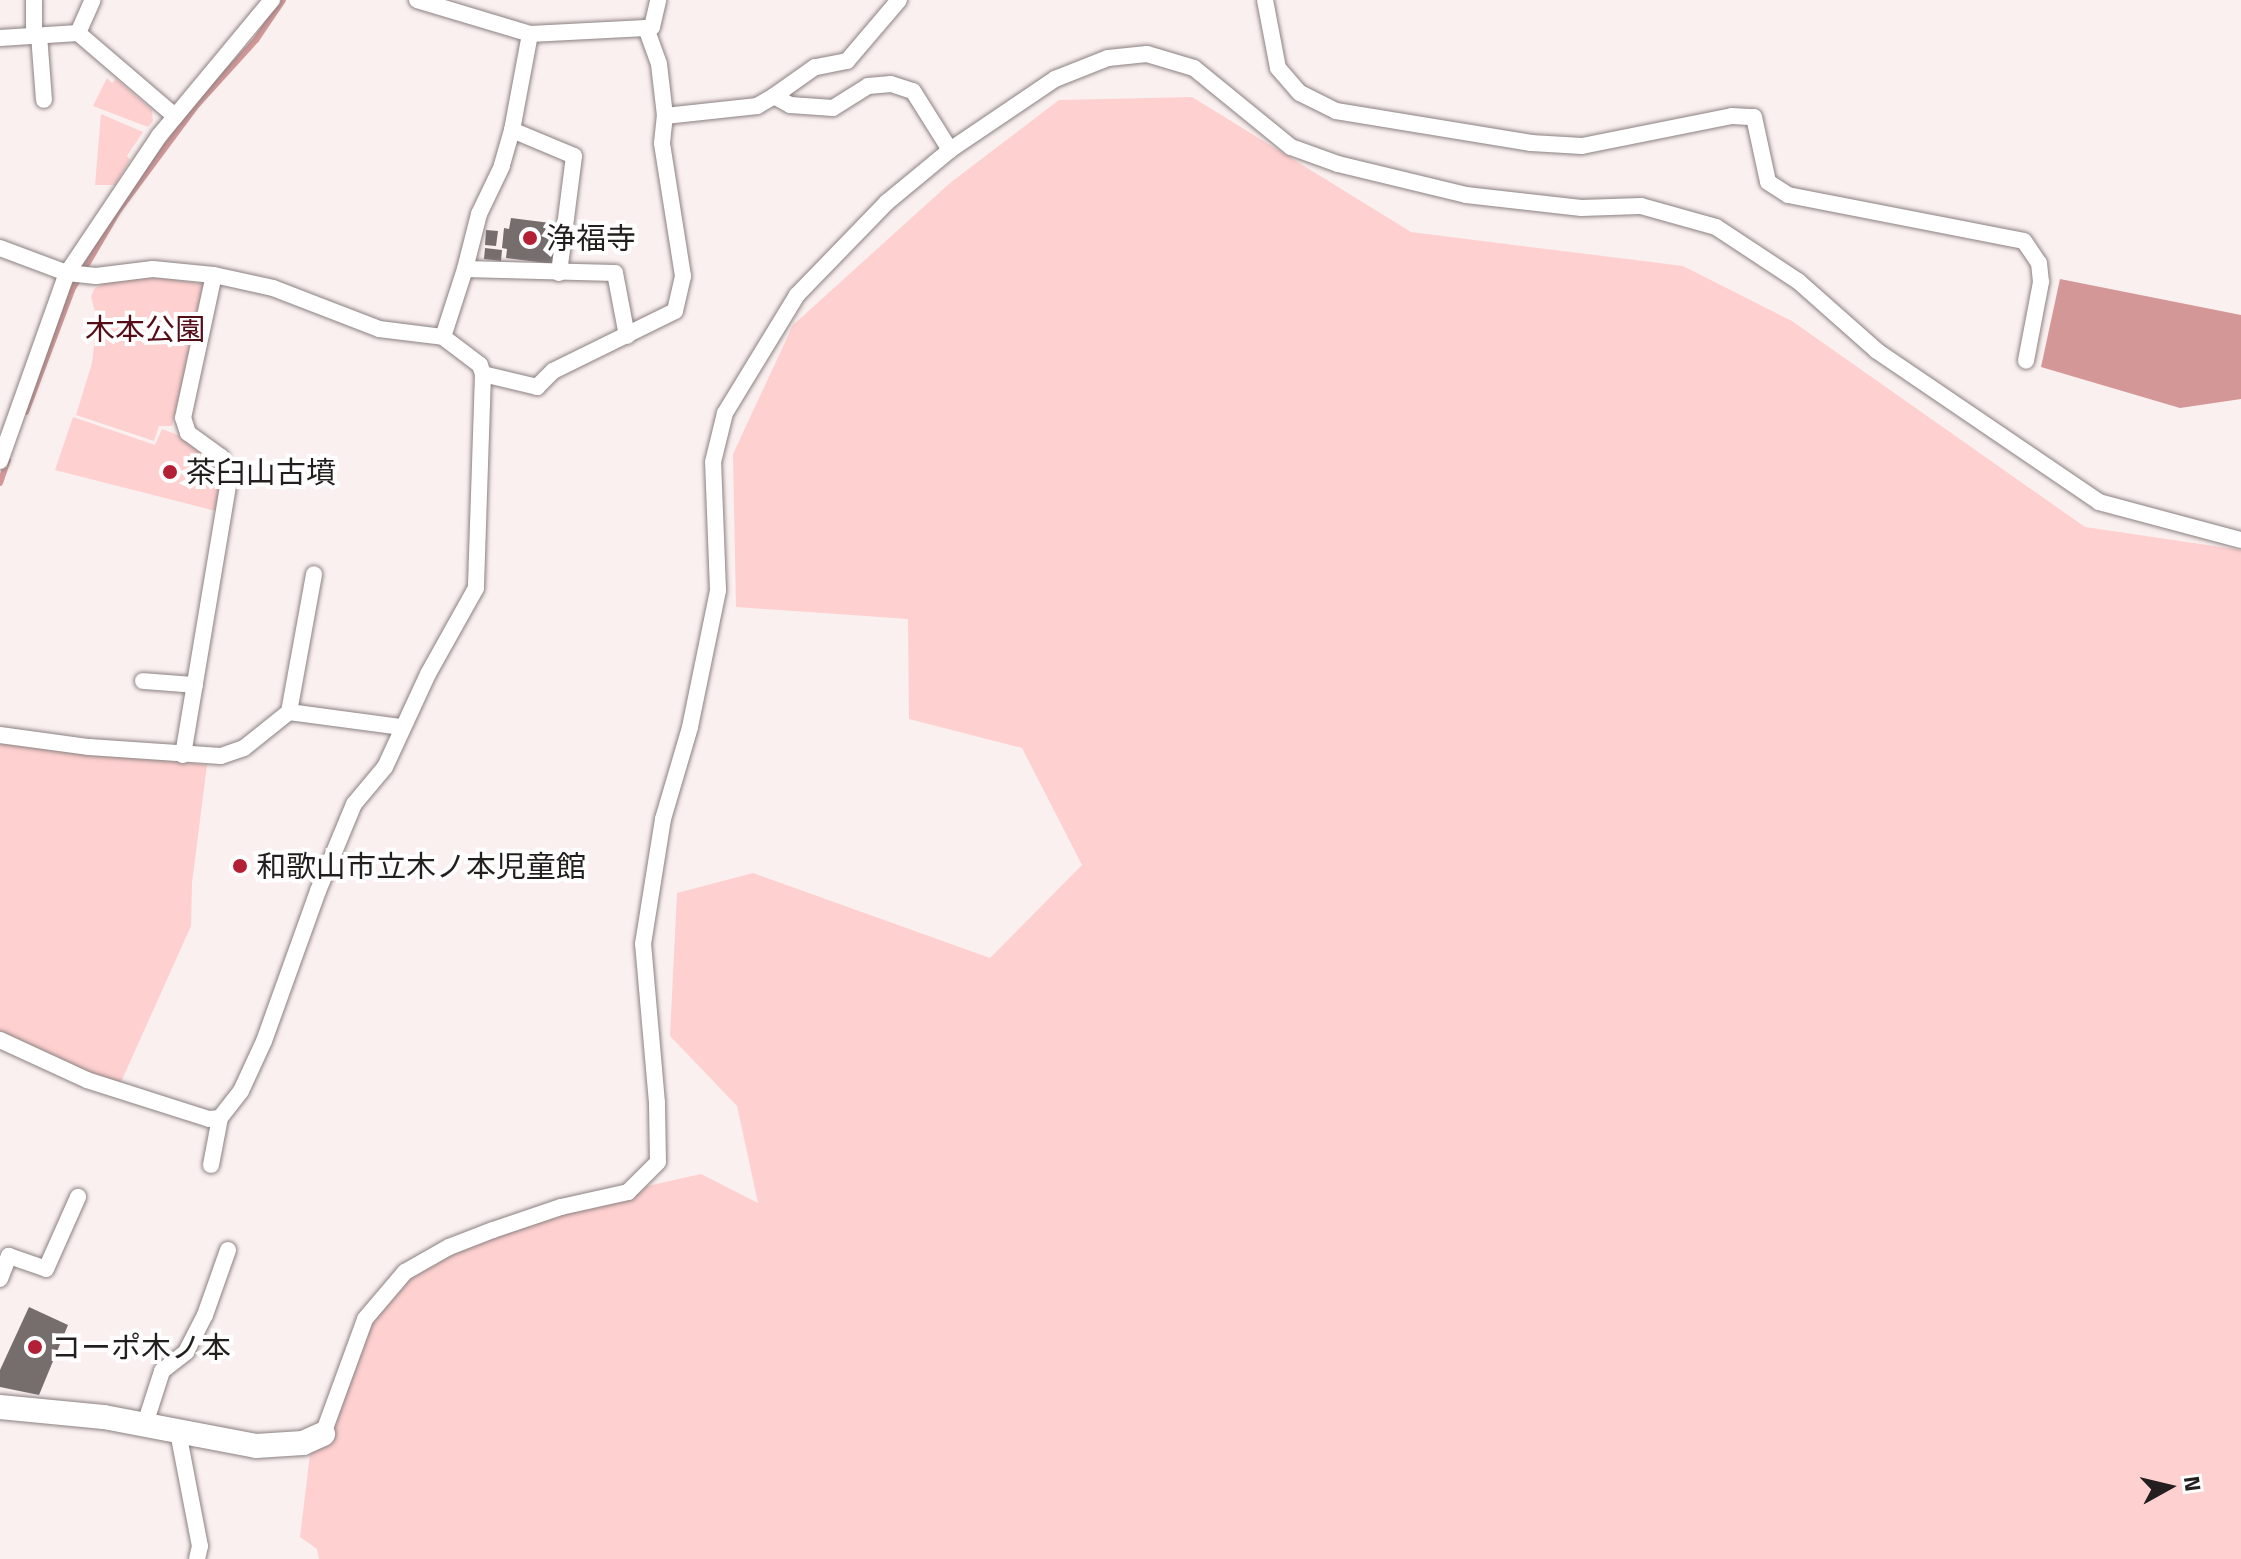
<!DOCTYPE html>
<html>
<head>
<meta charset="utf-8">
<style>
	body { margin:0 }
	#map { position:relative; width:2241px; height:1559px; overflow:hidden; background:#fbf0f0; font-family:"Titillium Web","Noto Sans JP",sans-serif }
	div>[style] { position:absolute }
	.green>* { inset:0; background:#fed0cf }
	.water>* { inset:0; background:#d39797 }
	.stream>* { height:6px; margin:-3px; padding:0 3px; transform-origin:3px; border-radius:3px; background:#d39797 }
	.building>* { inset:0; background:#766d6d }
	.roads { filter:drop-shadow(0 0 2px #8a8180) drop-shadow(0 0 2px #8a8180) }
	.street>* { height:16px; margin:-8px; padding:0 8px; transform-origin:8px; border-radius:8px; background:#fff }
	.secondary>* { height:24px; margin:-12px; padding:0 12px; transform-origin:12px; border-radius:12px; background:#fff }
	.dots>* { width:22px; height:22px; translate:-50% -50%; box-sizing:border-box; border:4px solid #fff; border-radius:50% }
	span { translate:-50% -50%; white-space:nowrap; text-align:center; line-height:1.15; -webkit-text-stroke:8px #fff; paint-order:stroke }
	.poi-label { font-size:30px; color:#231f1f }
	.left { translate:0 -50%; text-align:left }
	.park-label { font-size:30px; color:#550e17 }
	.north { position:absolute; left:2129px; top:1447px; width:80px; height:80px; -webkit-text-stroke:6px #fff; paint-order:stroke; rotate:82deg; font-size:22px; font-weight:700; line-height:32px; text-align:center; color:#231f1f }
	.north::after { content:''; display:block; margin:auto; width:28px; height:36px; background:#231f1f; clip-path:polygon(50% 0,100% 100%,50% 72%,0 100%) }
</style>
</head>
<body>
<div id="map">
	<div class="green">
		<i style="clip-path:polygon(107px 78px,112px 83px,116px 79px,152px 110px,153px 121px,148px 127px,93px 106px)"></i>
		<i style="clip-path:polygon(1192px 97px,1411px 232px,1683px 266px,1792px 321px,2085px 527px,2241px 550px,2241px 1559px,319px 1559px,317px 1549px,300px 1537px,310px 1454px,322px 1445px,371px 1323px,409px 1275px,496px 1235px,643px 1187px,701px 1174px,758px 1203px,737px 1106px,670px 1036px,677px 893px,753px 873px,990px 958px,1082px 865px,1022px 748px,909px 719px,908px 619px,736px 607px,733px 454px,793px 325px,950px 183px,1059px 100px)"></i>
		<i style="clip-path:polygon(101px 114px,143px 132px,127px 156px,130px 160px,115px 185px,95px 185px)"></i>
		<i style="clip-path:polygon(154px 277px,205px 284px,172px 426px,159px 426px,154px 441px,76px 415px,92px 363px,97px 319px,91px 297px,94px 289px,104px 283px)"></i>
		<i style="clip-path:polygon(73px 417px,155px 445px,162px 429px,186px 438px,217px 460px,222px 479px,216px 511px,55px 470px)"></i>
		<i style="clip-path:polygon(0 741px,207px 765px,192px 883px,191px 926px,121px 1082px,99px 1077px,0 1032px)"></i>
	</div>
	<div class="water">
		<i style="clip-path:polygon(2060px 279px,2241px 315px,2241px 399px,2180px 408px,2041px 367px)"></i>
	</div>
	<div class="stream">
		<i style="left:26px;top:412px;width:130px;rotate:-69.3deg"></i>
		<i style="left:72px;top:290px;width:93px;rotate:-59.6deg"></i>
		<i style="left:119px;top:210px;width:131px;rotate:-53.4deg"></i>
		<i style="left:197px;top:105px;width:88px;rotate:-47.8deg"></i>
		<i style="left:256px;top:40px;width:48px;rotate:-56deg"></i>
		<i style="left:0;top:483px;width:24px;rotate:-71deg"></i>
	</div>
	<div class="building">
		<i style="clip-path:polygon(511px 218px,558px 224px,554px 264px,506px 258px,507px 249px,502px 248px,504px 228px,509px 229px)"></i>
		<i style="clip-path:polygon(486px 230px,498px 231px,496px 246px,485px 245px)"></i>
		<i style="clip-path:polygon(485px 248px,502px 250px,501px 261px,484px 259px)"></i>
		<i style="clip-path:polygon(29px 1307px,68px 1325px,39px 1395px,0 1387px,0 1370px)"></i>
	</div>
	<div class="roads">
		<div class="street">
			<i style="left:417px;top:0;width:118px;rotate:16.7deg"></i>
			<i style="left:530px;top:34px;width:116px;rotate:-3deg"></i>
			<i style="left:646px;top:28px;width:38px;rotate:70deg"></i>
			<i style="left:659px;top:64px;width:52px;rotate:83.4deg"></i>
			<i style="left:899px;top:0;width:80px;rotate:130.4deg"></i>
			<i style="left:847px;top:61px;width:33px;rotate:169deg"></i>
			<i style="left:815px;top:67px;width:50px;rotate:144.7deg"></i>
			<i style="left:774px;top:96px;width:18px;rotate:29deg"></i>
			<i style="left:790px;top:105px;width:43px;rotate:4deg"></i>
			<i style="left:833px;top:108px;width:41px;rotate:-32.2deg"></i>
			<i style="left:868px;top:86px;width:23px;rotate:-5deg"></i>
			<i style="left:891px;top:84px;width:23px;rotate:18deg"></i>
			<i style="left:913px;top:91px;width:70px;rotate:57.9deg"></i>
			<i style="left:1265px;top:0;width:69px;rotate:79.2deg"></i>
			<i style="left:1278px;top:68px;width:33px;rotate:49deg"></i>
			<i style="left:1300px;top:93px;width:40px;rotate:26.6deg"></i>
			<i style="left:1336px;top:111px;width:198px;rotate:9.3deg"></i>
			<i style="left:1531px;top:143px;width:51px;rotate:3.4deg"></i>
			<i style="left:1582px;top:146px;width:153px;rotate:-11.3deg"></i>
			<i style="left:1732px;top:116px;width:22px;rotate:3deg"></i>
			<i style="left:1754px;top:117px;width:66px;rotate:77.8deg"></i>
			<i style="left:1768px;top:182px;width:24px;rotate:33deg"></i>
			<i style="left:1788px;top:195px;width:240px;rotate:11deg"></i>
			<i style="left:2024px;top:241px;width:27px;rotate:56deg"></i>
			<i style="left:2039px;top:263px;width:19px;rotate:84deg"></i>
			<i style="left:2041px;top:282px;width:80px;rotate:100.8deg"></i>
			<i style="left:646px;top:28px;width:6px;rotate:-9deg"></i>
			<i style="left:652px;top:27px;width:28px;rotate:-77deg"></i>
			<i style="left:78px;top:33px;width:36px;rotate:-66deg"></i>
			<i style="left:530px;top:34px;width:98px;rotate:100.6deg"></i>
			<i style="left:512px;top:130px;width:67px;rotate:22.8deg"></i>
			<i style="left:574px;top:156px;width:118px;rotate:97.3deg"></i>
			<i style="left:39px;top:35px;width:65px;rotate:85.6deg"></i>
			<i style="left:34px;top:36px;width:36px;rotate:-90deg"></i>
			<i style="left:0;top:38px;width:78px;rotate:-3.7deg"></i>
			<i style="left:78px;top:33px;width:128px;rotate:40.6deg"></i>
			<i style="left:512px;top:130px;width:37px;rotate:106deg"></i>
			<i style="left:502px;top:166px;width:53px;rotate:115.6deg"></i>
			<i style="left:479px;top:214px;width:57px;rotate:104.3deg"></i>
			<i style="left:465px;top:269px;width:150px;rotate:1.5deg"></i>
			<i style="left:615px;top:273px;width:64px;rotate:79.2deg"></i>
			<i style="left:0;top:248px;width:72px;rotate:20.5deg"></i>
			<i style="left:67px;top:273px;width:29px;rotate:6deg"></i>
			<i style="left:96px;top:276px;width:57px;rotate:-7deg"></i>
			<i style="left:153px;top:269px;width:61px;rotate:5.6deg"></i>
			<i style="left:214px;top:275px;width:60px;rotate:12.4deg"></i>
			<i style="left:273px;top:288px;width:114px;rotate:21.1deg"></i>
			<i style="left:379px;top:329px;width:64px;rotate:7.1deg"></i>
			<i style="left:443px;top:337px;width:46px;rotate:37.1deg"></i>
			<i style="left:480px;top:365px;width:9px;rotate:72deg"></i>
			<i style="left:483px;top:374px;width:214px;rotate:91.9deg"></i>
			<i style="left:476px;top:588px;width:98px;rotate:119.2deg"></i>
			<i style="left:428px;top:674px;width:102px;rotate:114.8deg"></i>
			<i style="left:385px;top:767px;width:48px;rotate:130deg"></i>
			<i style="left:354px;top:804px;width:94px;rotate:112.5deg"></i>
			<i style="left:318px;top:891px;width:159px;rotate:109.8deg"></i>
			<i style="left:264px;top:1041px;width:55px;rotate:114.7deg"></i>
			<i style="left:241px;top:1091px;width:34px;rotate:128deg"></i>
			<i style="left:220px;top:1118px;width:11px;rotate:175deg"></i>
			<i style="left:209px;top:1119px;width:128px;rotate:-162.3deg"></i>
			<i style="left:87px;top:1080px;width:96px;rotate:-155.3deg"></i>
			<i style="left:443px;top:337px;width:71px;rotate:-72.1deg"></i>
			<i style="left:483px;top:374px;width:56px;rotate:13.5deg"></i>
			<i style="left:537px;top:387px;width:23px;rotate:-45deg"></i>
			<i style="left:553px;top:371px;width:136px;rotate:-26.2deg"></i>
			<i style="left:675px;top:311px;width:36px;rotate:-77deg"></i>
			<i style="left:683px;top:276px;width:135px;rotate:-99deg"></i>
			<i style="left:662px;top:143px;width:27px;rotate:-84deg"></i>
			<i style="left:665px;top:116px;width:93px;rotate:-6.2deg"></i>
			<i style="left:757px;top:106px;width:20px;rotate:-30deg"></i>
			<i style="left:0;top:461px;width:200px;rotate:-70.4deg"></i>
			<i style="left:67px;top:273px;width:165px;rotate:-56.1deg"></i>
			<i style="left:159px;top:136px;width:177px;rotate:-50.3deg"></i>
			<i style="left:143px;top:681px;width:52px;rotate:4.4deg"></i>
			<i style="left:289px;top:712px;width:140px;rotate:-79.7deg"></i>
			<i style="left:0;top:735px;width:90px;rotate:7.7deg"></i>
			<i style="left:89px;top:747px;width:132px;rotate:3.9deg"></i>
			<i style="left:221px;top:756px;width:24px;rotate:-19deg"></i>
			<i style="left:244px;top:748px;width:58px;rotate:-38.7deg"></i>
			<i style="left:289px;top:712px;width:114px;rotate:7.6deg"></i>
			<i style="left:183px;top:755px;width:274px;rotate:-80.5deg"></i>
			<i style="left:228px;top:485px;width:29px;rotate:-104deg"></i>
			<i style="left:221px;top:457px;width:41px;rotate:-144deg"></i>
			<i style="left:188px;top:433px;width:16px;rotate:-108deg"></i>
			<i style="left:183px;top:418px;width:146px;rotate:-77.8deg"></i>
			<i style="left:211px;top:1165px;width:48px;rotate:-79.2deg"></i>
			<i style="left:0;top:1279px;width:25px;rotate:-69deg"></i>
			<i style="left:9px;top:1256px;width:39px;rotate:19deg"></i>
			<i style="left:46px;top:1269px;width:79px;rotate:-66deg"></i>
			<i style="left:145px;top:1424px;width:56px;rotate:-72.2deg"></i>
			<i style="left:162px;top:1371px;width:31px;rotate:-38deg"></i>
			<i style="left:186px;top:1352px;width:42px;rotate:-62.8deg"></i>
			<i style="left:205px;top:1315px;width:69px;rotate:-70.5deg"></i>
			<i style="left:178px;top:1432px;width:116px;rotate:79.1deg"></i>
			<i style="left:200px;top:1546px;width:13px;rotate:103deg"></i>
			<i style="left:323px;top:1434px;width:122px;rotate:-69.9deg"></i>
			<i style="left:365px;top:1319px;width:62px;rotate:-49.6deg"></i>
			<i style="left:405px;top:1272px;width:51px;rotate:-29.6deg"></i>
			<i style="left:449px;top:1247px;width:47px;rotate:-21.1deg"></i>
			<i style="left:493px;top:1230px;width:72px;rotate:-18.7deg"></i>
			<i style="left:561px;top:1207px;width:69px;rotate:-12.6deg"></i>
			<i style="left:628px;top:1192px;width:42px;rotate:-45deg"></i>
			<i style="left:658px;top:1162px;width:59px;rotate:-91deg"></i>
			<i style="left:657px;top:1103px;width:160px;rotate:-95deg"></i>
			<i style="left:643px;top:944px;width:127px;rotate:-80.9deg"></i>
			<i style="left:663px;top:819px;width:96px;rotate:-73.6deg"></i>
			<i style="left:690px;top:727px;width:140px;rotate:-78.4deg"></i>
			<i style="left:718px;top:590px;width:128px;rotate:-92.2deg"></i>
			<i style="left:713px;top:462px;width:50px;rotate:-76.2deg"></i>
			<i style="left:725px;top:413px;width:138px;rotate:-58.6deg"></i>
			<i style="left:797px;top:295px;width:128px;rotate:-45.9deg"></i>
			<i style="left:886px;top:203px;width:83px;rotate:-39.6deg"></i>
			<i style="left:950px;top:150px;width:127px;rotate:-34.1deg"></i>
			<i style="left:1055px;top:79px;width:57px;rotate:-21.6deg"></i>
			<i style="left:1108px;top:58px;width:39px;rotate:-6deg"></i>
			<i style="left:1147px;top:54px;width:49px;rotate:16.6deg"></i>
			<i style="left:1194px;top:68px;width:125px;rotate:39.2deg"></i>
			<i style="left:1291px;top:147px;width:50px;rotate:19.9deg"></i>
			<i style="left:1338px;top:164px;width:132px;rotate:13.6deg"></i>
			<i style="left:1466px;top:195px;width:116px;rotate:6.4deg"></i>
			<i style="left:1581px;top:208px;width:60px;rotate:-1.9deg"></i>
			<i style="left:1641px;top:206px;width:78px;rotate:15.6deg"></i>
			<i style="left:1716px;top:227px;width:98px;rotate:33.4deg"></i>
			<i style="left:1798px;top:281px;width:106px;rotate:41.5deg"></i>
			<i style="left:1877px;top:351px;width:268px;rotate:34.2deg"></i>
			<i style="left:2099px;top:502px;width:147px;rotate:15deg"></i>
		</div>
		<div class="secondary">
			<i style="left:0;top:1407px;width:104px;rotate:5.5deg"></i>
			<i style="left:104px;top:1417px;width:155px;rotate:10.8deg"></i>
			<i style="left:256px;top:1446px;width:47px;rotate:-3.7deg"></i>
			<i style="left:303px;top:1443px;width:22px;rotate:-24deg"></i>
		</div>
	</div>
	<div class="dots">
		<i style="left:530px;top:238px;background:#b32036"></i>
		<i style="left:170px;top:472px;background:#b32036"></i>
		<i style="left:240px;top:866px;background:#b32036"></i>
		<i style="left:35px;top:1347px;background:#b32036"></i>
	</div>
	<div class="poi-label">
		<span class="left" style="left:546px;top:238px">浄福寺</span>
		<span class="left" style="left:186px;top:472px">茶臼山古墳</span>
		<span class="left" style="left:256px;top:866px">和歌山市立木ノ本児童館</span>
		<span class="left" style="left:51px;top:1347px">コーポ木ノ本</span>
	</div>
	<div class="park-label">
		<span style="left:145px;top:329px">木本公園</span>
	</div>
	<div class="north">N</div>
</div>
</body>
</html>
